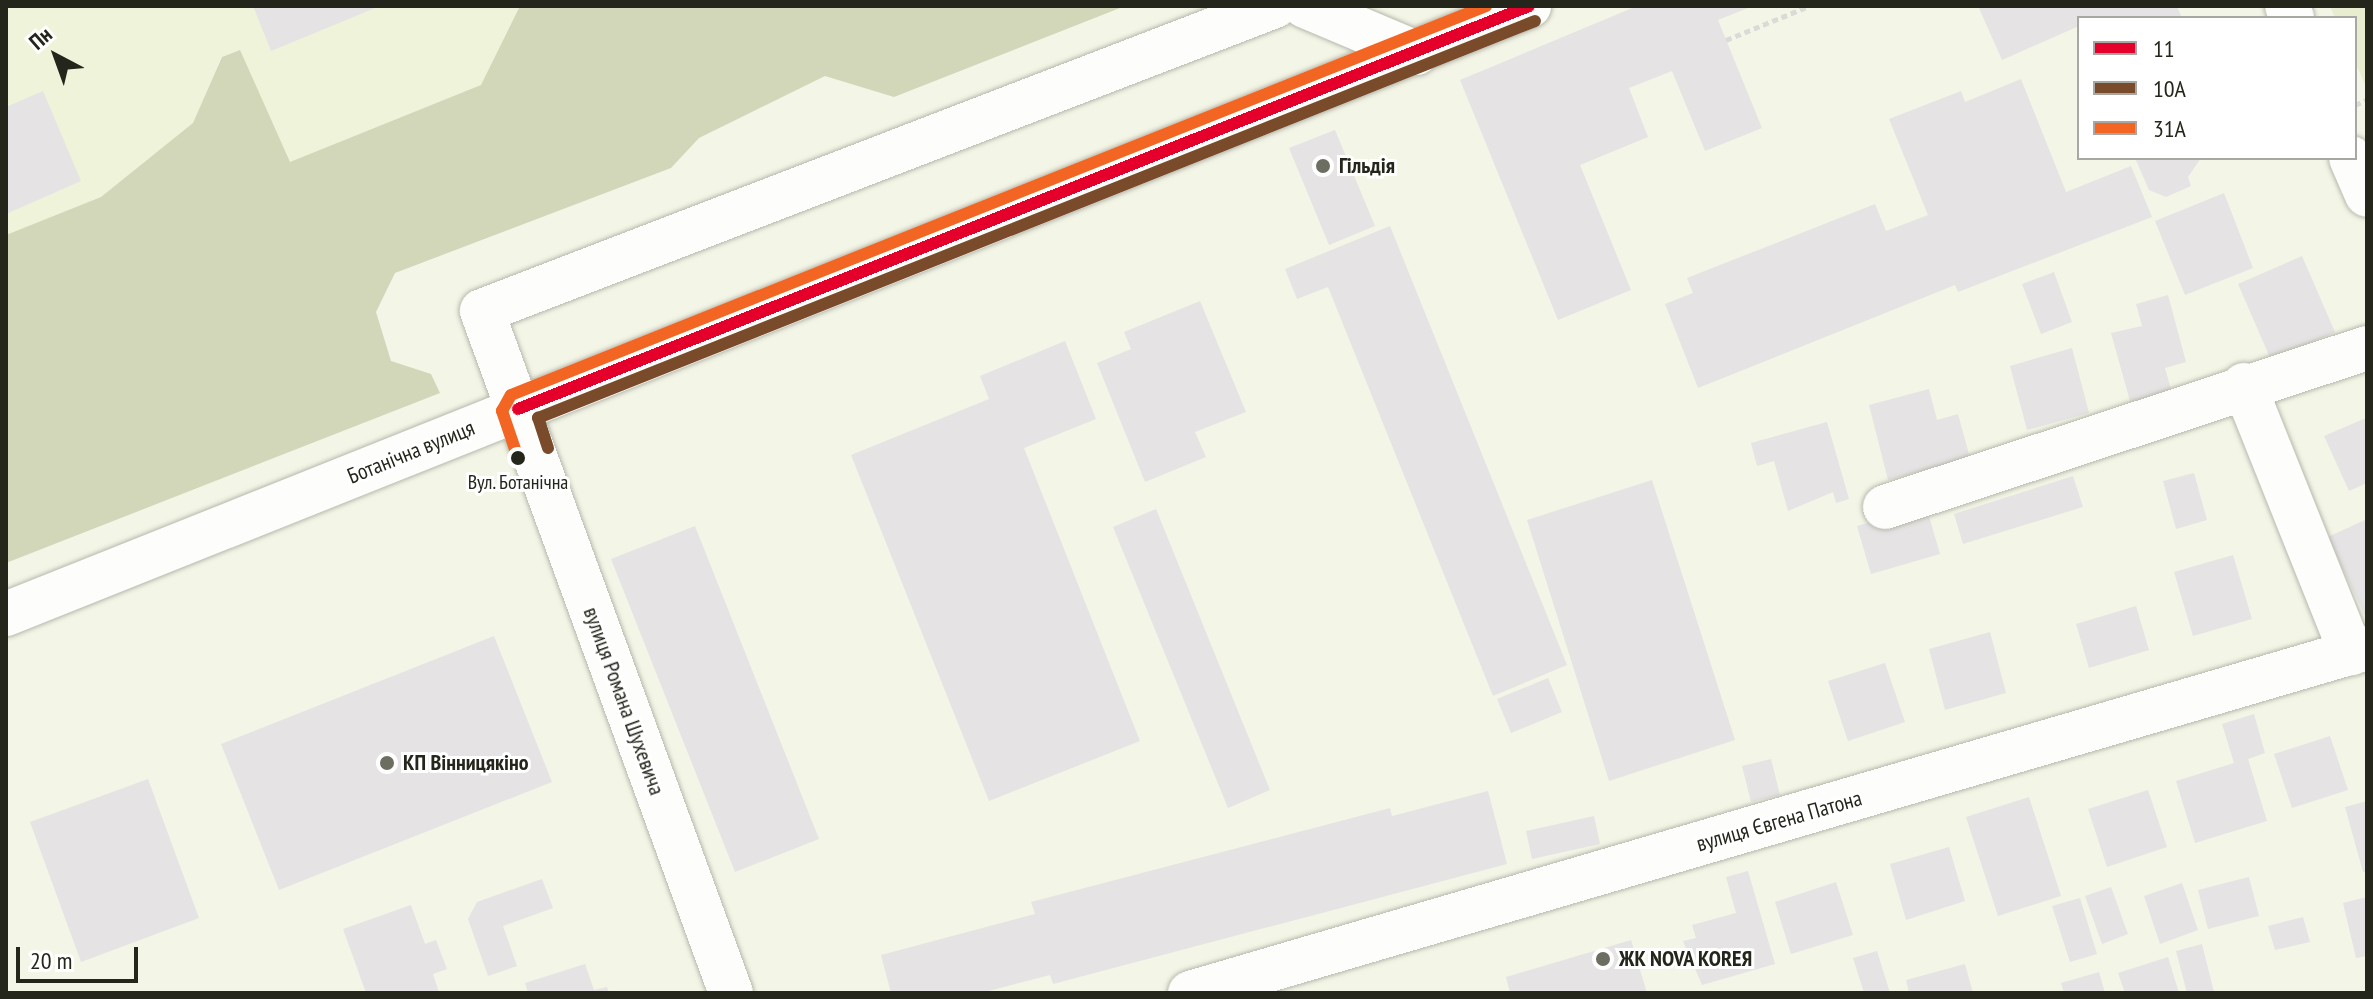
<!DOCTYPE html>
<html>
<head>
<meta charset="utf-8">
<style>
	body { margin:0 }
	#map { position:relative; width:2373px; height:999px; overflow:hidden; background:#f3f5e6; font-family:"PT Sans Narrow",sans-serif }
	div>[style] { position:absolute }
	.built>* { inset:0; background:#eff3d9 }
	.green>* { inset:0; background:#e9edcf }
	.forest>* { inset:0; background:#d3d7b9 }
	.building>* { inset:0; background:#e6e3e4 }
	.path>* { height:5px; margin-top:-2.5px; transform-origin:0; background:repeating-linear-gradient(90deg,#dadbd7 0 6px,transparent 0 10px) }
	.roads { filter:drop-shadow(0 0 2px #b6b8ad) drop-shadow(0 0 2px #b6b8ad) }
	.minor>* { height:44px; margin:-22px; padding:0 22px; transform-origin:22px; border-radius:22px; background:#fdfefb }
	.bus-1>* { height:12px; margin:-6px; padding:0 6px; transform-origin:6px; border-radius:6px; background:#e4002b }
	.bus-2>* { height:12px; margin:-6px; padding:0 6px; transform-origin:6px; border-radius:6px; background:#7a4b2a }
	.bus-3>* { height:12px; margin:-6px; padding:0 6px; transform-origin:6px; border-radius:6px; background:#f26522 }
	.dots>* { width:22px; height:22px; translate:-50% -50%; box-sizing:border-box; border:4px solid #fff; border-radius:50% }
	span { translate:-50% -50%; white-space:nowrap; text-align:center; line-height:1.15; -webkit-text-stroke:6px #fff; paint-order:stroke }
	.bus-label { font-size:20px; color:#24251b }
	.poi-label { font-size:22px; color:#24251b; font-weight:700 }
	.left { translate:0 -50%; text-align:left }
	.street-label { font-size:22px; color:#24251b }
	.frame { position:absolute; inset:0; border:8px solid #24251b; pointer-events:none }
	.legend { position:absolute; left:2077px; top:16px; width:280px; height:144px; box-sizing:border-box; background:#fff; border:2px solid #a7a8a4; margin:0; padding:10px 14px; list-style:none; font-size:24px; color:#24251b }
	.legend li { display:flex; align-items:center; gap:16px; height:40px }
	.legend b { width:40px; border:2px solid #a7a8a4 }
	.north { position:absolute; left:16px; top:16px; width:80px; height:80px; -webkit-text-stroke:6px #fff; paint-order:stroke; rotate:319deg; font-size:22px; font-weight:700; line-height:32px; text-align:center; color:#24251b }
	.north::after { content:''; display:block; margin:auto; width:28px; height:36px; background:#24251b; clip-path:polygon(50% 0,100% 100%,50% 72%,0 100%) }
	.scale { position:absolute; left:16px; top:947px; width:122px; height:36px; box-sizing:border-box; border:4px solid #24251b; border-top:0; padding-left:10px; font-size:24px; line-height:28px; white-space:nowrap; color:#24251b; -webkit-text-stroke:6px #fff; paint-order:stroke }
</style>
</head>
<body>
<div id="map">
	<div class="built">
		<i style="clip-path:polygon(6px 6px,758px 6px,303px 192px,239px 50px,221px 57px,194px 123px,101px 197px,6px 235px)"></i>
	</div>
	<div class="green">
		<i style="clip-path:polygon(2330px 6px,2367px 6px,2367px 89px,2355px 62px,2355px 18px,2335px 18px)"></i>
	</div>
	<div class="forest">
		<i style="clip-path:polygon(520px 6px,1125px 6px,894px 97px,825px 76px,699px 138px,671px 168px,395px 273px,376px 312px,391px 361px,431px 374px,440px 393px,6px 563px,6px 235px,101px 197px,193px 123px,222px 57px,240px 50px,290px 162px,481px 85px)"></i>
	</div>
	<div class="building">
		<i style="clip-path:polygon(253px 6px,380px 6px,271px 51px)"></i>
		<i style="clip-path:polygon(1637px 6px,1753px 6px,1718px 20px,1762px 128px,1705px 151px,1672px 71px,1629px 88px,1648px 137px,1580px 165px,1631px 290px,1558px 320px,1460px 80px)"></i>
		<i style="clip-path:polygon(1978px 6px,2177px 6px,2182px 18px,2079px 18px,2079px 26px,2002px 60px)"></i>
		<i style="clip-path:polygon(2021px 79px,2066px 192px,2131px 166px,2152px 217px,1958px 292px,1955px 285px,1698px 388px,1665px 304px,1693px 293px,1687px 278px,1875px 204px,1886px 231px,1928px 215px,1889px 119px,1961px 91px,1965px 102px)"></i>
		<i style="clip-path:polygon(43px 91px,81px 181px,6px 214px,6px 107px)"></i>
		<i style="clip-path:polygon(1335px 130px,1375px 226px,1329px 245px,1289px 148px)"></i>
		<i style="clip-path:polygon(2135px 158px,2201px 158px,2188px 177px,2191px 186px,2166px 197px,2149px 190px)"></i>
		<i style="clip-path:polygon(2224px 193px,2253px 268px,2185px 295px,2155px 221px)"></i>
		<i style="clip-path:polygon(1390px 226px,1567px 665px,1493px 696px,1328px 287px,1297px 299px,1285px 269px)"></i>
		<i style="clip-path:polygon(2302px 256px,2335px 332px,2271px 360px,2238px 284px)"></i>
		<i style="clip-path:polygon(2054px 272px,2072px 322px,2041px 334px,2022px 284px)"></i>
		<i style="clip-path:polygon(2168px 295px,2186px 362px,2165px 368px,2174px 400px,2133px 412px,2111px 333px,2142px 326px,2136px 304px)"></i>
		<i style="clip-path:polygon(1200px 301px,1246px 412px,1195px 432px,1206px 457px,1145px 482px,1097px 363px,1131px 349px,1124px 332px)"></i>
		<i style="clip-path:polygon(1065px 341px,1096px 419px,1024px 448px,1140px 741px,989px 801px,851px 455px,989px 399px,980px 376px)"></i>
		<i style="clip-path:polygon(2072px 348px,2089px 413px,2027px 430px,2010px 366px)"></i>
		<i style="clip-path:polygon(1929px 389px,1937px 420px,1958px 414px,1970px 458px,1888px 480px,1869px 405px)"></i>
		<i style="clip-path:polygon(2366px 418px,2367px 483px,2349px 491px,2324px 436px)"></i>
		<i style="clip-path:polygon(1827px 422px,1849px 499px,1836px 503px,1833px 492px,1788px 511px,1774px 461px,1757px 466px,1751px 443px)"></i>
		<i style="clip-path:polygon(2194px 473px,2207px 520px,2176px 529px,2163px 481px)"></i>
		<i style="clip-path:polygon(2073px 476px,2083px 507px,1963px 544px,1954px 514px)"></i>
		<i style="clip-path:polygon(1652px 480px,1735px 740px,1609px 781px,1527px 520px)"></i>
		<i style="clip-path:polygon(1926px 506px,1940px 554px,1871px 574px,1857px 526px)"></i>
		<i style="clip-path:polygon(1156px 509px,1270px 790px,1228px 808px,1113px 527px)"></i>
		<i style="clip-path:polygon(2367px 519px,2367px 620px,2328px 537px)"></i>
		<i style="clip-path:polygon(695px 526px,819px 839px,735px 872px,611px 559px)"></i>
		<i style="clip-path:polygon(2233px 555px,2252px 619px,2193px 636px,2174px 572px)"></i>
		<i style="clip-path:polygon(2136px 606px,2149px 650px,2089px 668px,2076px 624px)"></i>
		<i style="clip-path:polygon(1990px 632px,2006px 693px,1945px 710px,1929px 649px)"></i>
		<i style="clip-path:polygon(494px 636px,552px 782px,279px 890px,221px 744px)"></i>
		<i style="clip-path:polygon(1885px 663px,1905px 722px,1848px 741px,1828px 681px)"></i>
		<i style="clip-path:polygon(1548px 678px,1562px 712px,1511px 733px,1497px 699px)"></i>
		<i style="clip-path:polygon(2254px 714px,2265px 753px,2248px 759px,2267px 821px,2195px 843px,2176px 781px,2234px 763px,2222px 724px)"></i>
		<i style="clip-path:polygon(2330px 736px,2348px 790px,2292px 808px,2274px 754px)"></i>
		<i style="clip-path:polygon(1771px 759px,1780px 795px,1751px 802px,1742px 766px)"></i>
		<i style="clip-path:polygon(148px 779px,199px 918px,81px 962px,30px 822px)"></i>
		<i style="clip-path:polygon(2148px 790px,2167px 847px,2107px 867px,2088px 809px)"></i>
		<i style="clip-path:polygon(1488px 791px,1507px 864px,1053px 984px,1050px 975px,981px 993px,891px 993px,881px 955px,1035px 914px,1031px 902px,1390px 808px,1392px 816px)"></i>
		<i style="clip-path:polygon(2029px 797px,2061px 896px,1998px 916px,1966px 817px)"></i>
		<i style="clip-path:polygon(2367px 801px,2367px 871px,2363px 872px,2345px 807px)"></i>
		<i style="clip-path:polygon(1594px 816px,1600px 844px,1532px 859px,1526px 831px)"></i>
		<i style="clip-path:polygon(1949px 847px,1965px 901px,1906px 920px,1890px 864px)"></i>
		<i style="clip-path:polygon(1748px 871px,1775px 964px,1702px 985px,1683px 941px,1696px 938px,1692px 925px,1736px 913px,1726px 877px)"></i>
		<i style="clip-path:polygon(2249px 877px,2259px 916px,2208px 929px,2198px 890px)"></i>
		<i style="clip-path:polygon(542px 879px,553px 908px,503px 926px,517px 966px,488px 976px,468px 919px,477px 902px)"></i>
		<i style="clip-path:polygon(1836px 882px,1853px 935px,1791px 954px,1775px 902px)"></i>
		<i style="clip-path:polygon(2182px 883px,2198px 930px,2160px 944px,2144px 896px)"></i>
		<i style="clip-path:polygon(2111px 887px,2128px 934px,2102px 944px,2085px 896px)"></i>
		<i style="clip-path:polygon(2367px 897px,2367px 956px,2356px 958px,2343px 903px)"></i>
		<i style="clip-path:polygon(2080px 898px,2097px 954px,2070px 962px,2052px 906px)"></i>
		<i style="clip-path:polygon(411px 905px,425px 944px,436px 940px,447px 969px,433px 974px,439px 992px,366px 993px,343px 929px)"></i>
		<i style="clip-path:polygon(2303px 917px,2310px 942px,2275px 950px,2268px 926px)"></i>
		<i style="clip-path:polygon(1631px 940px,1647px 993px,1510px 993px,1506px 977px)"></i>
		<i style="clip-path:polygon(2202px 944px,2214px 992px,2187px 993px,2176px 951px)"></i>
		<i style="clip-path:polygon(1877px 951px,1890px 993px,1864px 993px,1853px 958px)"></i>
		<i style="clip-path:polygon(2168px 957px,2179px 993px,2125px 993px,2118px 973px)"></i>
		<i style="clip-path:polygon(585px 964px,594px 990px,607px 987px,609px 993px,528px 993px,525px 983px)"></i>
		<i style="clip-path:polygon(1965px 964px,1973px 993px,1909px 993px,1906px 980px)"></i>
		<i style="clip-path:polygon(2099px 972px,2105px 993px,2064px 993px,2061px 983px)"></i>
	</div>
	<div class="path">
		<i style="left:1726px;top:40px;width:90px;rotate:-22.3deg"></i>
		<i style="left:2355px;top:105px;width:13px;rotate:-23deg"></i>
	</div>
	<div class="roads">
		<div class="minor">
			<i style="left:1305px;top:6px;width:121px;rotate:22.9deg"></i>
			<i style="left:2287px;top:6px;width:13px;rotate:67deg"></i>
			<i style="left:2351px;top:158px;width:40px;rotate:66.6deg"></i>
			<i style="left:2244px;top:385px;width:289px;rotate:68.2deg"></i>
			<i style="left:1885px;top:507px;width:508px;rotate:-18.26deg"></i>
			<i style="left:6px;top:614px;width:1640px;rotate:-21.76deg"></i>
			<i style="left:731px;top:993px;width:726px;rotate:-110.06deg"></i>
			<i style="left:482px;top:311px;width:850px;rotate:-21.04deg"></i>
			<i style="left:1190px;top:993px;width:1227px;rotate:-16.34deg"></i>
		</div>
	</div>
	<div class="bus-1">
		<i style="left:518px;top:409px;width:1088px;rotate:-21.73deg"></i>
	</div>
	<div class="bus-2">
		<i style="left:548px;top:448px;width:32px;rotate:-108deg"></i>
		<i style="left:538px;top:418px;width:1073px;rotate:-21.71deg"></i>
	</div>
	<div class="bus-3">
		<i style="left:518px;top:458px;width:50px;rotate:-108.8deg"></i>
		<i style="left:502px;top:411px;width:18px;rotate:-61deg"></i>
		<i style="left:511px;top:395px;width:1050px;rotate:-21.75deg"></i>
	</div>
	<div class="dots">
		<i style="left:1323px;top:166px;background:#6c6e62"></i>
		<i style="left:518px;top:458px;background:#24251b"></i>
		<i style="left:387px;top:763px;background:#6c6e62"></i>
		<i style="left:1603px;top:959px;background:#6c6e62"></i>
	</div>
	<div class="bus-label">
		<span style="left:518px;top:482px">Вул. Ботанічна</span>
	</div>
	<div class="poi-label">
		<span class="left" style="left:1339px;top:166px">Гільдія</span>
		<span class="left" style="left:403px;top:763px">КП Вінницякіно</span>
		<span class="left" style="left:1619px;top:959px">ЖК NOVA KOREЯ</span>
	</div>
	<div class="street-label">
		<span style="left:411px;top:452px;rotate:-22deg">Ботанічна вулиця</span>
		<span style="left:624px;top:701px;rotate:70deg">вулиця Романа Шухевича</span>
		<span style="left:1779px;top:821px;rotate:-16deg">вулиця Євгена Патона</span>
	</div>
	<div class="frame"></div>
	<ul class="legend">
	<li><b style="height:10px;background:#e4002b"></b>11</li>
	<li><b style="height:10px;background:#7a4b2a"></b>10А</li>
	<li><b style="height:10px;background:#f26522"></b>31А</li>
	</ul>
	<div class="north">Пн</div>
	<div class="scale">20 m</div>
</div>
</body>
</html>
